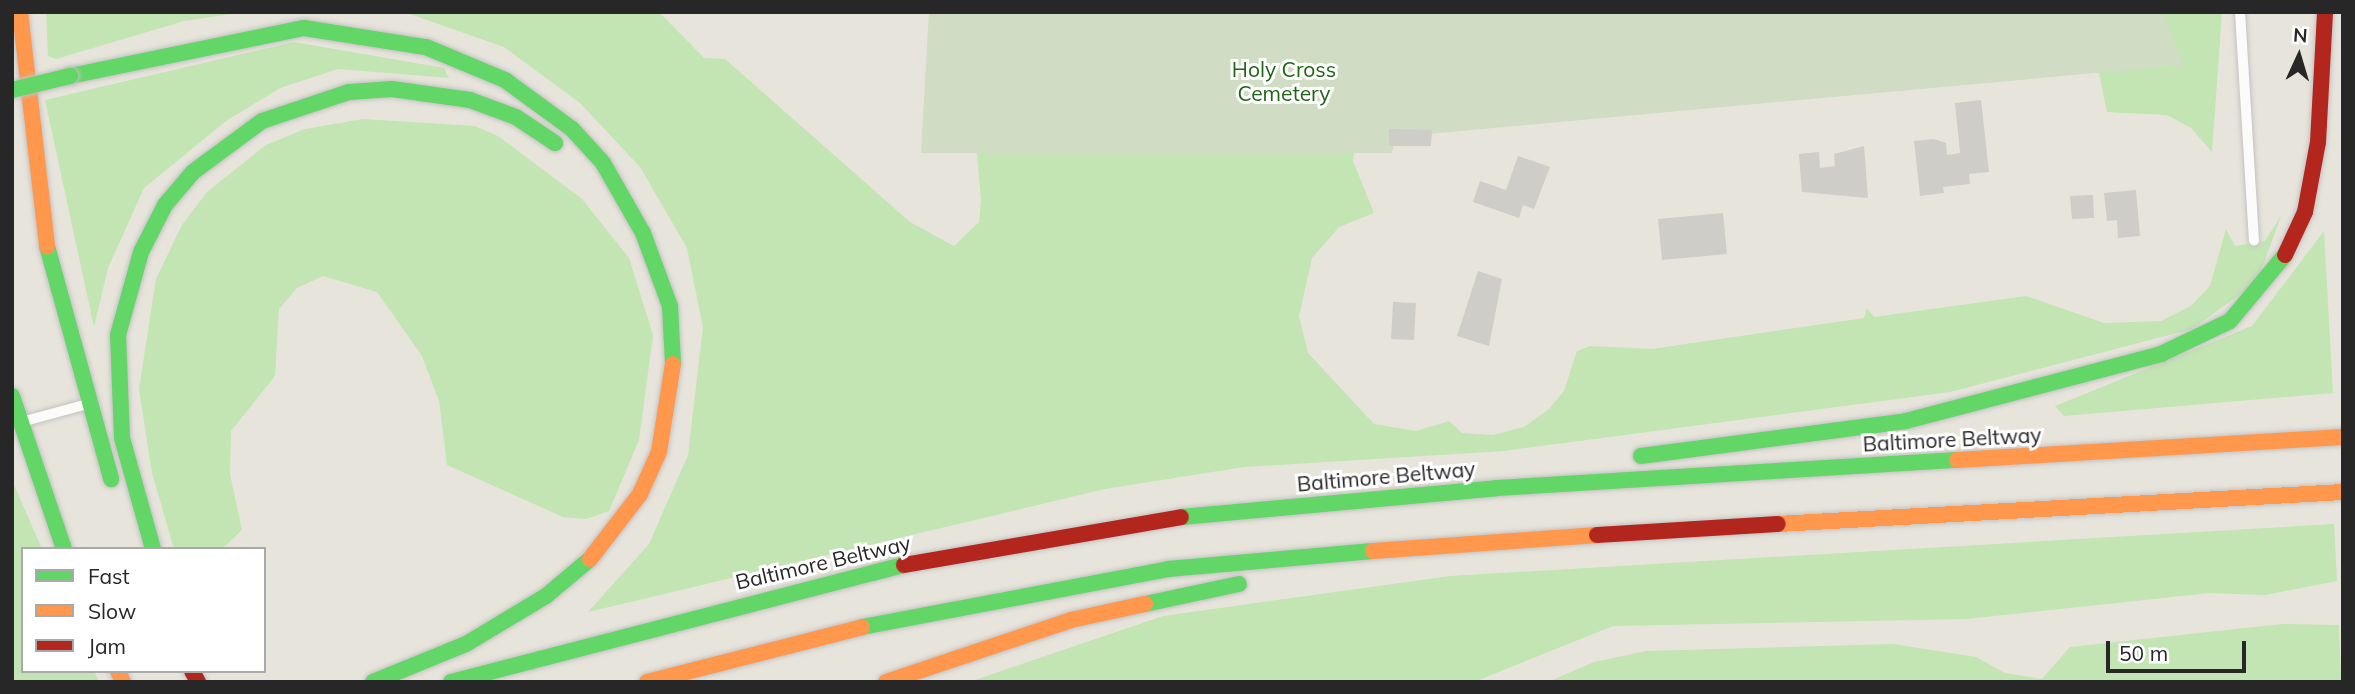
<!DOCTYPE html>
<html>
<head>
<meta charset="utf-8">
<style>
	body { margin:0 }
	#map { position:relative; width:2355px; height:694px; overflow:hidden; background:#e7e4dc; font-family:Mulish,sans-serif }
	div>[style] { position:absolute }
	.green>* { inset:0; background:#c3e4b3 }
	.cemetery>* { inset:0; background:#d0dcc3 }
	.building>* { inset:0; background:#cfcdc8 }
	.roads { filter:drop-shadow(0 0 2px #c4c2c2) drop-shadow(0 0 2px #c4c2c2) }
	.lane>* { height:10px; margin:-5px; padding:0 5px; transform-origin:5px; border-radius:5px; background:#fbfbfa }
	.fast>* { height:16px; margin:-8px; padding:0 8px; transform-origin:8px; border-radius:8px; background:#63d668 }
	.slow>* { height:16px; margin:-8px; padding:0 8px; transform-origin:8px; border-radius:8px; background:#ff974d }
	.jam>* { height:16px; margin:-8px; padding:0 8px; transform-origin:8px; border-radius:8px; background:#b3261e }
	.bridges { filter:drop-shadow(0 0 2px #c3c2bf) drop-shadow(0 0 2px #c3c2bf) }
	.fast-bridge>* { height:16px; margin:-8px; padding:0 8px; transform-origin:8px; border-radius:8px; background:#63d668 }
	span { translate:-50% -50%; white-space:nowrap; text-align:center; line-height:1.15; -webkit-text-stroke:6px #fff; paint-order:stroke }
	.park-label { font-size:21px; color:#1f6516 }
	.street-label { font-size:21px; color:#272727 }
	.frame { position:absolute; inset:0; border:14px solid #272727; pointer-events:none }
	.legend { position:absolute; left:21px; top:547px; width:245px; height:126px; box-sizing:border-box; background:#fff; border:2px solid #a9a9a9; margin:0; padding:9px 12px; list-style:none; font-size:21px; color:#272727 }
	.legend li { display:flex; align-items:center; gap:14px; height:35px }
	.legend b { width:35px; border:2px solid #a9a9a9 }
	.north { position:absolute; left:2264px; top:21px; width:70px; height:70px; -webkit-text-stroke:5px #fff; paint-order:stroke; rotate:4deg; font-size:19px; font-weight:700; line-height:28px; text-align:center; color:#272727 }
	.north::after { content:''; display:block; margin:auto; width:24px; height:32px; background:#272727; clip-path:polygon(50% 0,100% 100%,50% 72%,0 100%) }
	.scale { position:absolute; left:2106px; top:641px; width:140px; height:32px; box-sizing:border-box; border:4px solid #272727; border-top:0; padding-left:9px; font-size:21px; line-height:24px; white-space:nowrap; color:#272727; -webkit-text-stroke:5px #fff; paint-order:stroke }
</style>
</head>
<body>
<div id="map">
	<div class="green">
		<i style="clip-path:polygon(46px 12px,244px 12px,184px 21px,56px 59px,48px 56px)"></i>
		<i style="clip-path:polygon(404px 12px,659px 12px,704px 58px,725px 59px,910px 222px,954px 246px,979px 222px,981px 200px,975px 133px,942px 12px,2222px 12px,2212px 152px,2191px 128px,2167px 115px,2107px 112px,2097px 63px,1359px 113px,1353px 161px,1374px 213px,1339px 227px,1312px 258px,1299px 316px,1308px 353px,1374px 424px,1416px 431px,1449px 421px,1462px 433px,1493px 435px,1524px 427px,1549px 409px,1564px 391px,1577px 351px,1590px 346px,1652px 349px,1864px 318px,1867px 308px,1874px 317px,2026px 296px,2104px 323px,2161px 321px,2191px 306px,2210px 286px,2226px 229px,2235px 246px,2265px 241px,2281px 216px,2257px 282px,2192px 329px,1950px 392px,1504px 451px,1244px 467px,1105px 489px,588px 612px,649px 544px,688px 455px,703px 327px,687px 248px,640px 167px,580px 103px,504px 47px)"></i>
		<i style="clip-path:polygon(294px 42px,444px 68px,449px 78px,338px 69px,280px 88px,226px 121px,144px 188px,108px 268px,94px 327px,45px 100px)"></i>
		<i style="clip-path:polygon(363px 119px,475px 126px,498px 136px,582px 199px,629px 258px,653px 335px,639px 440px,609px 511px,586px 519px,563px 517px,447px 465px,439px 401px,422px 356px,377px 292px,323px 276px,297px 288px,279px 309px,275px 376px,231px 431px,230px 474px,242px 530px,222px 549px,174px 549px,152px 473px,139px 389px,156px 279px,182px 225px,207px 192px,266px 145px,305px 129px)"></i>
		<i style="clip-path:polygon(2324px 231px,2333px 393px,2064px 416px,2055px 406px,2252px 326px)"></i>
		<i style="clip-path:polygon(12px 480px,42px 549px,23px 549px,23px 671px,94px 671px,99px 682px,12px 682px)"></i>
		<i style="clip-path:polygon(2334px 524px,2337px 581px,2265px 595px,2210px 593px,1967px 619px,1613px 626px,1474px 682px,969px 682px,1163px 616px,1450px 576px)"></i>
		<i style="clip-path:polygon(2282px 624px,2339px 625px,2341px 682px,1548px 682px,1594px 662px,1646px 651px,1893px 644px,1976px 657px,2005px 673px,2042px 679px,2070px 647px)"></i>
	</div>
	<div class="cemetery">
		<i style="clip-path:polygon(929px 12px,2163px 12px,2183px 65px,1396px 137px,1392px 153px,921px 153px)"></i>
	</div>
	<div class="building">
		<i style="clip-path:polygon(1981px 100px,1989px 172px,1969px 174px,1970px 184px,1943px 187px,1944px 193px,1920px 196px,1914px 141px,1934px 139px,1946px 143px,1947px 155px,1960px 153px,1955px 103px)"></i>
		<i style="clip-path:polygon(1389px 129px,1432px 130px,1431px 146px,1389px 146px)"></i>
		<i style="clip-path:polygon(1864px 146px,1868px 198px,1802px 192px,1799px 154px,1819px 152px,1820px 168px,1835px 166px,1834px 154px)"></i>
		<i style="clip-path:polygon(1518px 156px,1550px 167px,1534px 209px,1523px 205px,1519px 218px,1473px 202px,1480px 181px,1506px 190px)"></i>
		<i style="clip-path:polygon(2136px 190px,2140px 236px,2118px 238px,2117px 220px,2107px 221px,2104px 193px)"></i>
		<i style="clip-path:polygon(2093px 195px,2094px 218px,2072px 219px,2070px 196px)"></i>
		<i style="clip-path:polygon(1723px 213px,1727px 254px,1662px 260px,1658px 219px)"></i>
		<i style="clip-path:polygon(1478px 271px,1502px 279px,1489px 346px,1457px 336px)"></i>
		<i style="clip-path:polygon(1393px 302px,1416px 303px,1414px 340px,1391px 339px)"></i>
	</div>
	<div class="roads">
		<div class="lane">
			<i style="left:2240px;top:12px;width:229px;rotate:86.5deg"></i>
			<i style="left:25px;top:421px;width:61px;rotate:-15.2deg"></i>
		</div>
		<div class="fast">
			<i style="left:70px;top:76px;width:239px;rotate:-11.6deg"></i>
			<i style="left:304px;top:28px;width:123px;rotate:8.9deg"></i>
			<i style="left:426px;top:47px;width:86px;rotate:22.7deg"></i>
			<i style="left:505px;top:80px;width:83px;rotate:36.2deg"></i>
			<i style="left:572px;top:129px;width:46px;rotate:47.6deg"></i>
			<i style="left:603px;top:163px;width:81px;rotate:60.3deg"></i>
			<i style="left:643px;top:233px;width:78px;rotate:69.7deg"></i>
			<i style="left:670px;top:306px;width:58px;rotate:87deg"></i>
			<i style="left:47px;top:246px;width:242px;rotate:74.6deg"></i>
			<i style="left:12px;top:396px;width:162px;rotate:71.2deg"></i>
			<i style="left:1641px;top:456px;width:267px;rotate:-7.5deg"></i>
			<i style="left:1906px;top:421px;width:264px;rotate:-14.7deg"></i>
			<i style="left:2161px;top:354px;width:76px;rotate:-25.6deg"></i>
			<i style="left:2230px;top:321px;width:86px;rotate:-50.2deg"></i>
			<i style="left:1181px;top:517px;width:317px;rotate:-5.2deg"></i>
			<i style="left:1497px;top:488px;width:461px;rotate:-3.5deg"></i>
			<i style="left:153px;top:549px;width:115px;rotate:-105.6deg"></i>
			<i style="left:122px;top:438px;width:103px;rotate:-92.2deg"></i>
			<i style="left:118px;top:335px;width:86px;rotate:-74.5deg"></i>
			<i style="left:141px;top:252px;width:53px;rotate:-62.9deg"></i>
			<i style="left:165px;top:205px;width:43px;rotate:-49.7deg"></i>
			<i style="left:193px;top:172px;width:86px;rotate:-36.5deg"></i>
			<i style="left:262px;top:121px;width:92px;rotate:-18.4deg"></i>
			<i style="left:349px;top:92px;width:43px;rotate:-4deg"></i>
			<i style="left:392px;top:89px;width:79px;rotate:8deg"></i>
			<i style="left:470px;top:100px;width:49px;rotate:20.3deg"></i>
			<i style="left:516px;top:117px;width:47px;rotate:33.7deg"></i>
			<i style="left:1145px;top:604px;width:96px;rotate:-12deg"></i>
			<i style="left:862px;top:627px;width:311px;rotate:-10.7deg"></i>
			<i style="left:1168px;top:569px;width:206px;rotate:-5deg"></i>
			<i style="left:373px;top:682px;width:100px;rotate:-22.2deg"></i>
			<i style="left:466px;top:644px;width:93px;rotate:-31deg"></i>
			<i style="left:546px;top:596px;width:57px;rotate:-40.1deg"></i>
			<i style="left:451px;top:682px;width:468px;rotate:-14.5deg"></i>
		</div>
		<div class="slow">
			<i style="left:20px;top:12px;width:236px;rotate:83.4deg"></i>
			<i style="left:1957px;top:460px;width:387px;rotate:-3.4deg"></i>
			<i style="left:1778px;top:524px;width:566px;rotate:-3.24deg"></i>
			<i style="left:1373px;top:551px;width:225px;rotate:-4.1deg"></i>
			<i style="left:590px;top:559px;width:82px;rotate:-52.4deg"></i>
			<i style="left:640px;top:494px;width:46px;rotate:-65.7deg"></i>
			<i style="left:659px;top:452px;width:89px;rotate:-81deg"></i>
			<i style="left:118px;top:671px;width:12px;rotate:66deg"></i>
			<i style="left:647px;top:682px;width:222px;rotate:-14.3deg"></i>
			<i style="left:886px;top:682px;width:195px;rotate:-18.5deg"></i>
			<i style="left:1071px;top:620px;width:76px;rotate:-12.2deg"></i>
		</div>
		<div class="jam">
			<i style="left:2285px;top:255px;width:47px;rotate:-65.1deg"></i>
			<i style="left:2305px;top:212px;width:71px;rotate:-79.5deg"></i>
			<i style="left:2318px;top:142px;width:130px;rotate:-86.9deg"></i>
			<i style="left:1597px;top:535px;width:181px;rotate:-3.5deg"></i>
			<i style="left:904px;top:565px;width:281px;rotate:-9.8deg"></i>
			<i style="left:192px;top:671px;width:13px;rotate:61deg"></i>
		</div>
	</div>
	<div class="bridges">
		<div class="fast-bridge">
			<i style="left:12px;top:90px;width:60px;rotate:-13.6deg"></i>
		</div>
	</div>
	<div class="park-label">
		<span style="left:1284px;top:81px">Holy Cross<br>Cemetery</span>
	</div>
	<div class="street-label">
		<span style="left:1952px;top:439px;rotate:-3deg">Baltimore Beltway</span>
		<span style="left:1386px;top:476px;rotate:-5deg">Baltimore Beltway</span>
		<span style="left:823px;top:562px;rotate:-13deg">Baltimore Beltway</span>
	</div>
	<div class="frame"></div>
	<ul class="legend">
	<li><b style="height:9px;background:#63d668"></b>Fast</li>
	<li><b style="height:9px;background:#ff974d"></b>Slow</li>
	<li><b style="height:9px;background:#b3261e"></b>Jam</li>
	</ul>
	<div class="north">N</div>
	<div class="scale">50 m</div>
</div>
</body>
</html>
